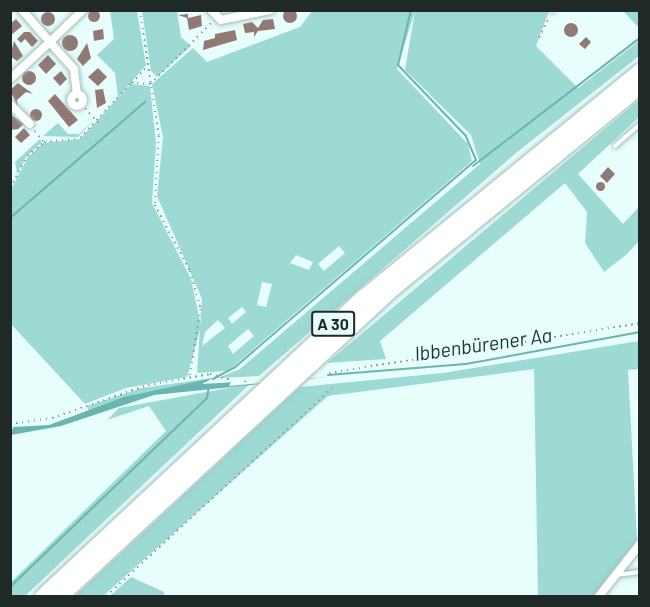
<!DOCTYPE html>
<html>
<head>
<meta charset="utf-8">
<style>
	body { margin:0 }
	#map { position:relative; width:650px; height:607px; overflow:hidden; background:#e7fefc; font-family:Barlow,sans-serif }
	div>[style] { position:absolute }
	.green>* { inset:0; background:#9ddad4 }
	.water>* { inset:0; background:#6ab5af }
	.pier>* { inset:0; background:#e7fefc }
	.stream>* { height:2px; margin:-1px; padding:0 1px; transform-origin:1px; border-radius:1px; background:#6ab5af }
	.building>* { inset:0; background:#917a73 }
	.round { border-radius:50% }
	.path>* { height:1.5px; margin-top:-0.75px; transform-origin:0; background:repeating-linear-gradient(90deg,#8b9c9b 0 1.5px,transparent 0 6px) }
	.roads { filter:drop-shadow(0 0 2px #a1bdba) drop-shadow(0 0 2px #a1bdba) }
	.lane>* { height:4px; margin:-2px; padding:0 2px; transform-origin:2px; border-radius:2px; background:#fff }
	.street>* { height:8px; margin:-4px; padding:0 4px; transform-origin:4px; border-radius:4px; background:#fff }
	.street>.ring { margin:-4px; padding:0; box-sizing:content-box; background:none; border:8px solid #fff; border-radius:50% }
	.highway>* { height:15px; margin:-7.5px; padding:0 7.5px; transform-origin:7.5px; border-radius:7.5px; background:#fff }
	span { translate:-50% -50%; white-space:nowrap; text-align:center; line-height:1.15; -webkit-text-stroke:4.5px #e7fefc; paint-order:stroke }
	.shield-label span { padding:2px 4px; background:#e7fefc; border:2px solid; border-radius:4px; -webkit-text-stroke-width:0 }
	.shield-label { font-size:16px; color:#1e2928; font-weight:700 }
	.water-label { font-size:20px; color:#133835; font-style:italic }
	.frame { position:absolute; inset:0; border:12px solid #1e2928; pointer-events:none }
</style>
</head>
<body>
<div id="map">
	<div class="green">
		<i style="clip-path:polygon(110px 11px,137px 11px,146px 65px,99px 120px,118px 97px,115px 73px,97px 55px,114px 39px)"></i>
		<i style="clip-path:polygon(142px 11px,177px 11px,181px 37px,191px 46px,157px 77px,151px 71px)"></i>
		<i style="clip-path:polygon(evenodd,312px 11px,549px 11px,536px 46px,578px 88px,639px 41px,639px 56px,516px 153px,259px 376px,218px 378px,240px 369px,480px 164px,471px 135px,405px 70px,415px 11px,397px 69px,468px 144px,472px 161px,228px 371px,197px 373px,202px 299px,157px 196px,163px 137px,152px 84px,193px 48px,207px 62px,300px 27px,312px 11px,339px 246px,345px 253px,324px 271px,318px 264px,339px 246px,312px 11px,296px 255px,313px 262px,309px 270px,290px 263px,296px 255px,312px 11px,262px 282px,272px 284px,266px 307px,257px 305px,262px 282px,312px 11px,242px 307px,246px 312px,232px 324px,228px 318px,242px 307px,312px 11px,218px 320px,225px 328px,202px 346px,205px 332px,218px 320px,312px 11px,248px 329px,254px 336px,233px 354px,228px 346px,248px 329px)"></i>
		<i style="clip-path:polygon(623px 11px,639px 11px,639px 28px)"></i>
		<i style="clip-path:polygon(131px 84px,150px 86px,156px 143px,152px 203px,191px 279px,201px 326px,187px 377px,126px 388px,85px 404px,11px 324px,11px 189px,28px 157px,43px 143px,80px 139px)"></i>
		<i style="clip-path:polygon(639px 100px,639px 117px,578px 174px,623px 224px,639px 207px,639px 241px,627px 254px,604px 272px,585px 243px,587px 212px,565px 183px,380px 341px,386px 359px,327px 363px)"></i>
		<i style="clip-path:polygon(94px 120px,78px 137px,43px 136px,58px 123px,68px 134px,79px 134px)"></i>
		<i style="clip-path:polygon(40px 139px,42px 142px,26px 157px,11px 186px,17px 173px,15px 162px)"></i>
		<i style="clip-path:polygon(639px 341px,639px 369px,628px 370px,637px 539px,594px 596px,538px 596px,534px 369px,328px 396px,103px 596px,75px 596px,300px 387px,443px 373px)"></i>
		<i style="clip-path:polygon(213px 378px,89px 411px,87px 406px,142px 388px)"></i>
		<i style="clip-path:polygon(250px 384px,25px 596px,11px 596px,11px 582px,166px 431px,149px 406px,107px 420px,119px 408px)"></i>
		<i style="clip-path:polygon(131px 577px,164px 592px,164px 596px,110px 596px)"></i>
	</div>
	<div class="water">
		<i style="clip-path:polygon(328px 377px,154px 395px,61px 426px,11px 435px,13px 427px,49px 425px,124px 397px,213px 378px,202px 384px)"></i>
	</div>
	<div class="pier">
		<i style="clip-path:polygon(330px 371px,328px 377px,229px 386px,233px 379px)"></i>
	</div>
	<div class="stream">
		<i style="left:473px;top:166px;width:210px;rotate:-37.5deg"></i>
		<i style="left:10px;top:218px;width:178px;rotate:-40.7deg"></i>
		<i style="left:328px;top:375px;width:138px;rotate:-4.6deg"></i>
		<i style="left:466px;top:364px;width:177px;rotate:-10.4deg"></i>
		<i style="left:213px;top:379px;width:24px;rotate:-28deg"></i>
		<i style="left:234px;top:368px;width:319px;rotate:-40.7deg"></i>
		<i style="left:476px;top:160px;width:26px;rotate:-113deg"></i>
		<i style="left:466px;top:136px;width:98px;rotate:-133.8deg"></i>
		<i style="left:398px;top:65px;width:57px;rotate:-76.7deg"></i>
		<i style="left:10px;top:587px;width:273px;rotate:-43.8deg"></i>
		<i style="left:207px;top:398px;width:12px;rotate:-81deg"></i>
	</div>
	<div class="building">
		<i class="round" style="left:283px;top:9px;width:14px;height:14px"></i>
		<i class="round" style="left:88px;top:10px;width:12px;height:12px"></i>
		<i class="round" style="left:41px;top:12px;width:14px;height:14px"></i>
		<i style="clip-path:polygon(188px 14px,188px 18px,201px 15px,202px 26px,189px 30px,187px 18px,178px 15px)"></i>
		<i style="clip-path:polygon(16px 19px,22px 26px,10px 36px,10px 24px)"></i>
		<i style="clip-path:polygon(273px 19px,275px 29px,258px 31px,254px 37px,254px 32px,245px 33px,243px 24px,252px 22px,258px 28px,263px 20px)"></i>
		<i class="round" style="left:564px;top:23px;width:14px;height:14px"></i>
		<i style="clip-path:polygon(103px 29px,104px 39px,94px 41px,93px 31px)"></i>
		<i style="clip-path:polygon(235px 30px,237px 40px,203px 50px,204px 41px,215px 38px,215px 34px)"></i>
		<i style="clip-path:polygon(24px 32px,30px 32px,38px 41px,32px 47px,25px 39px,21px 43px,17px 39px)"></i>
		<i class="round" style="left:62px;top:35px;width:16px;height:16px"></i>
		<i style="clip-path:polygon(586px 37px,591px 42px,585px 49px,579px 44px)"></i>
		<i style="clip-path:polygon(14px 41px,23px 56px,17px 61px,10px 56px)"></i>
		<i style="clip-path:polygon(87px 43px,91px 58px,83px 66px,77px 59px)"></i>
		<i style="clip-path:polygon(48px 55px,56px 64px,46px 74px,38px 65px)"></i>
		<i style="clip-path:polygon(98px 68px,107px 77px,98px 86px,88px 77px)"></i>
		<i class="round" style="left:22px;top:71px;width:14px;height:14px"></i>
		<i style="clip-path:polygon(61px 71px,67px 79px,60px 86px,53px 78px)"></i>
		<i style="clip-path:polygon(18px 83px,33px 94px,26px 92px,17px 100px,18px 107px,10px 90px)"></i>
		<i style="clip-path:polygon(103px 89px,106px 103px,97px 108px,95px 90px)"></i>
		<i style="clip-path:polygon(55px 94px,78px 120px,69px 127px,48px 101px)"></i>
		<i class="round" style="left:30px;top:109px;width:12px;height:12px"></i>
		<i style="clip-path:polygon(10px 114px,24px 124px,18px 129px,10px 130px)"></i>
		<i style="clip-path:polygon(24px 128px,30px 135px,21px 143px,15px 137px)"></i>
		<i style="clip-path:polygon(608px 167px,615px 174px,607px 183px,600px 176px)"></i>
		<i class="round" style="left:595.5px;top:181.5px;width:9px;height:9px"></i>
	</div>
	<div class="path">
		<i style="left:140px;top:10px;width:127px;rotate:81.4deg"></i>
		<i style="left:159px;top:136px;width:69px;rotate:93.3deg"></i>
		<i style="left:155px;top:205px;width:75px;rotate:62.1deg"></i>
		<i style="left:190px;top:271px;width:40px;rotate:74deg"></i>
		<i style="left:201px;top:309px;width:71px;rotate:99.7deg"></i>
		<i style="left:539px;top:38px;width:23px;rotate:-65deg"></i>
		<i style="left:132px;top:83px;width:23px;rotate:-49deg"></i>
		<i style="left:81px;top:104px;width:25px;rotate:47deg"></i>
		<i style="left:35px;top:131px;width:13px;rotate:51deg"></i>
		<i style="left:10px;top:188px;width:36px;rotate:-62deg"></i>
		<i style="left:27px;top:156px;width:22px;rotate:-39deg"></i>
		<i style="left:44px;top:142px;width:36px;rotate:-6deg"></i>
		<i style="left:80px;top:138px;width:75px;rotate:-47.2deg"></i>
		<i style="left:131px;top:83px;width:19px;rotate:3deg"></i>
		<i style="left:150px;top:84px;width:88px;rotate:-45deg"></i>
		<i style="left:329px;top:373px;width:315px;rotate:-9.1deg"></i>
		<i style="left:245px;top:381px;width:6px;rotate:45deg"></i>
		<i style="left:10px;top:424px;width:42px;rotate:-8.1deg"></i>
		<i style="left:52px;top:418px;width:102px;rotate:-19deg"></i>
		<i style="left:148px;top:385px;width:63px;rotate:-10.1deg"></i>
		<i style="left:210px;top:374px;width:24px;rotate:15deg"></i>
		<i style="left:106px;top:596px;width:307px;rotate:-42.6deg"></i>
	</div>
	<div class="roads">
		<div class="lane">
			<i style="left:552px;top:11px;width:1px;rotate:-45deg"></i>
			<i style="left:615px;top:146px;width:33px;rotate:-41deg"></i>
			<i style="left:616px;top:575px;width:24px;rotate:-7deg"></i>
		</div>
		<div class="street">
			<i style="left:211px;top:10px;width:14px;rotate:45deg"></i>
			<i style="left:221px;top:20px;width:50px;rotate:-11.5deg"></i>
			<i style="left:10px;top:79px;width:54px;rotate:-42.8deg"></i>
			<i style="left:50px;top:42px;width:43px;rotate:-131.2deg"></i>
			<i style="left:77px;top:94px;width:25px;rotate:-97deg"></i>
			<i style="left:74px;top:69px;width:36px;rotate:-132deg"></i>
			<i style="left:50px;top:42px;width:46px;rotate:-44.1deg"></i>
			<i class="ring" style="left:71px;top:94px;width:4px;height:4px"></i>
			<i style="left:10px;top:104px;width:28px;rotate:45deg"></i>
			<i style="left:599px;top:596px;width:66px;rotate:-51.7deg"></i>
		</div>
		<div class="highway">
			<i style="left:42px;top:596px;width:439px;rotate:-43deg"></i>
			<i style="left:363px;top:297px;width:358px;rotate:-39.3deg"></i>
			<i style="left:60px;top:596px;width:455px;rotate:-42.8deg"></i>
			<i style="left:394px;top:287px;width:318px;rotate:-39.3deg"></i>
		</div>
	</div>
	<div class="shield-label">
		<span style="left:333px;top:324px">A 30</span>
	</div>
	<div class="water-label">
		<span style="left:483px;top:344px;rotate:-8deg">Ibbenbürener Aa</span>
	</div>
	<div class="frame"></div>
</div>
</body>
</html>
